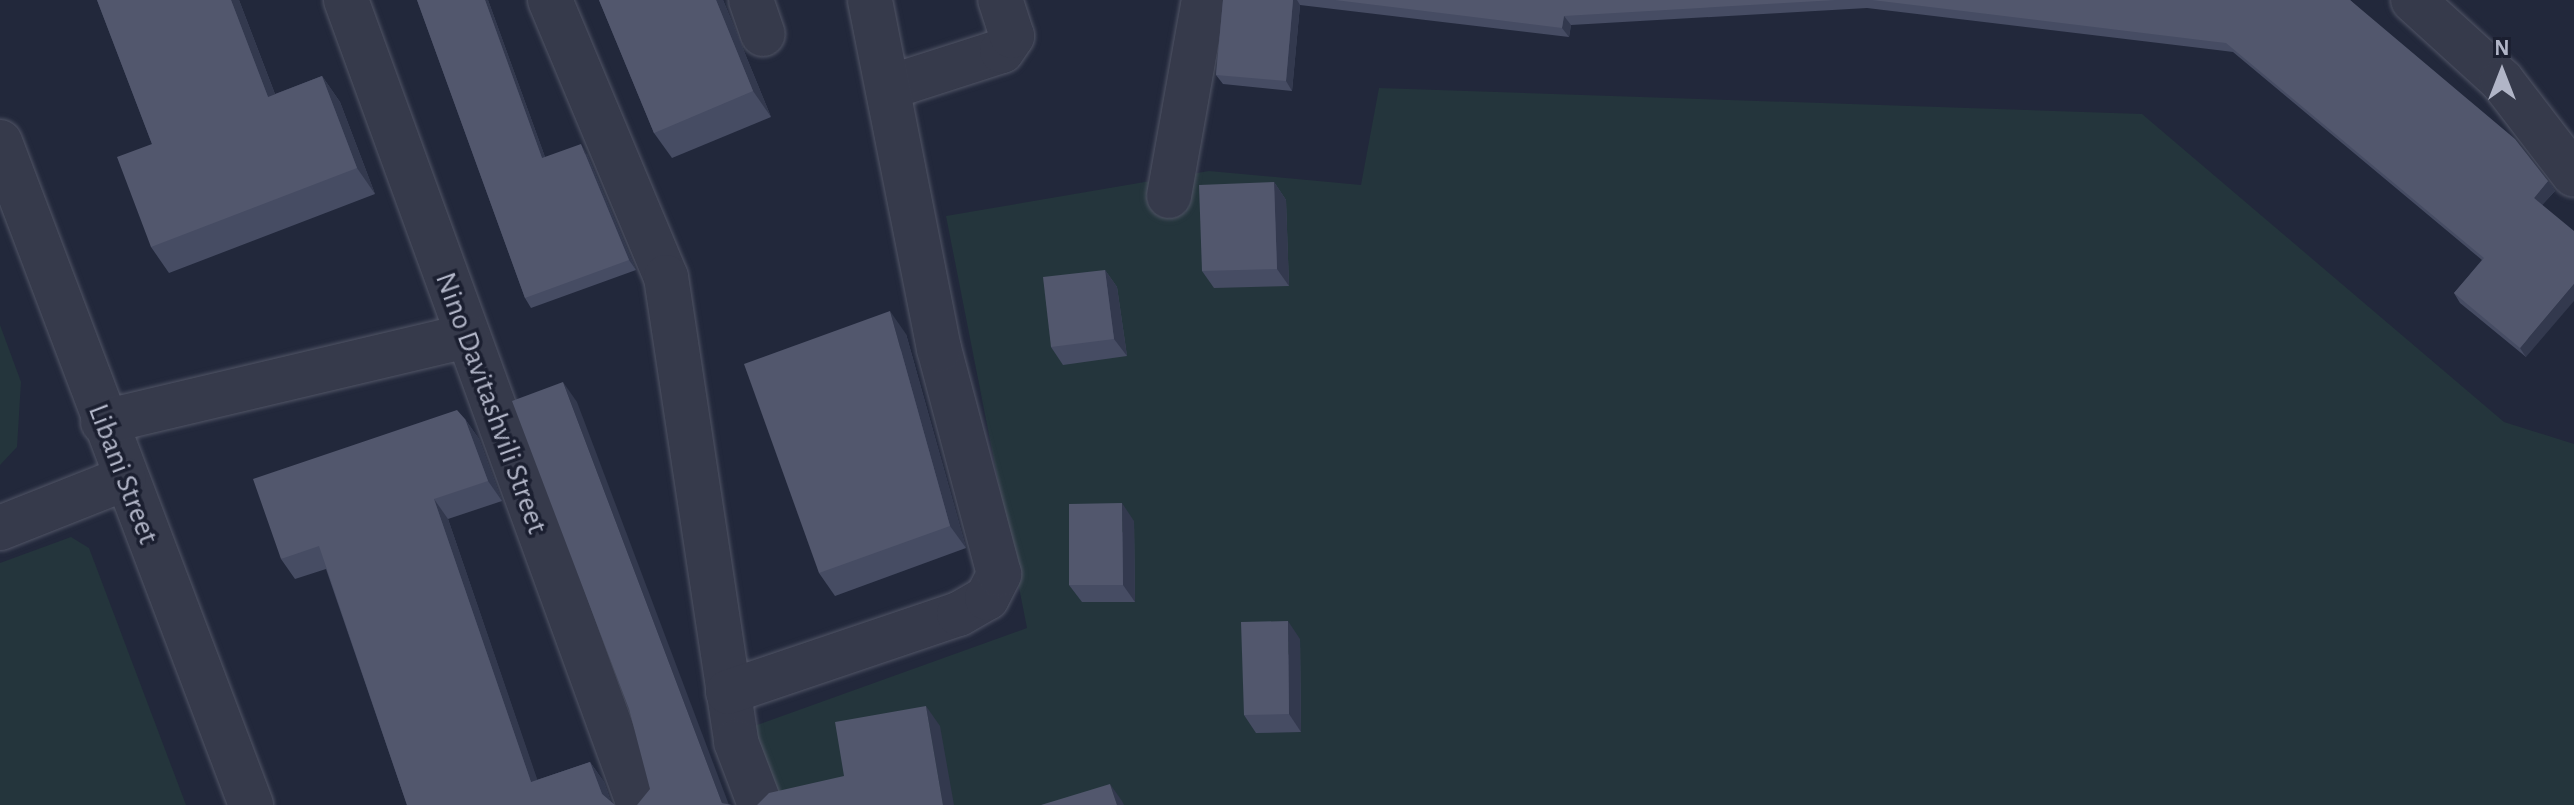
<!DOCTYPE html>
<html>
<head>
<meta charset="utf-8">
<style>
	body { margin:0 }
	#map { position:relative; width:2574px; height:805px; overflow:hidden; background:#22283b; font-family:"Alegreya Sans",sans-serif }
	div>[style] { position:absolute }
	.green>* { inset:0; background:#24353c }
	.roads { filter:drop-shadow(0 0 2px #515566) drop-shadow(0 0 2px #515566) }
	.minor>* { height:44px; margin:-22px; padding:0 22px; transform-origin:22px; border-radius:22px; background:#363a4b }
	.wall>* { inset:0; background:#464c63 }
	.shaded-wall>* { inset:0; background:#33394e }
	.building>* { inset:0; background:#52576d }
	span { translate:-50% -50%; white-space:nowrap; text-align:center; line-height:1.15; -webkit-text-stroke:7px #1b1f30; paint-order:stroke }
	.street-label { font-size:30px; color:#b1b5c7 }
	.north { position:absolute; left:2462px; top:32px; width:80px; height:80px; -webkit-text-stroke:6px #1b1f30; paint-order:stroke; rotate:0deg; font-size:22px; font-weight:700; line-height:32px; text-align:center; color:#b1b5c7 }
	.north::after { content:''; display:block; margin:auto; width:28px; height:36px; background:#b1b5c7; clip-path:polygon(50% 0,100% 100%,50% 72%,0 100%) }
</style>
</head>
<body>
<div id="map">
	<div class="green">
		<i style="clip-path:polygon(1379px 88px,2142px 114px,2504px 422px,2574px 444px,2574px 805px,776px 805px,746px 729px,1027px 628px,946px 216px,1209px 171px,1361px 185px)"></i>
		<i style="clip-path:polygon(0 325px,21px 382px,17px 447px,0 465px)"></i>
		<i style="clip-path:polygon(71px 537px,89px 548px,186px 805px,0 805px,0 563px)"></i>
	</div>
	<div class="roads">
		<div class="minor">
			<i style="left:346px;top:0;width:857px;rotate:70deg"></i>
			<i style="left:550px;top:0;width:300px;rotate:67.3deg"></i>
			<i style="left:666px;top:277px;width:470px;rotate:81.4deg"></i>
			<i style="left:736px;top:742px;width:67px;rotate:69.1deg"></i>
			<i style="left:751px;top:0;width:36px;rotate:71deg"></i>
			<i style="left:2413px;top:0;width:120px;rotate:42.3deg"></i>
			<i style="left:2502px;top:81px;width:118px;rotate:52.5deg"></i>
			<i style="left:893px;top:86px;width:114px;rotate:-17.8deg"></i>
			<i style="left:1002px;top:51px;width:18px;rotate:-56deg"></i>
			<i style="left:1012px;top:36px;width:38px;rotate:-108deg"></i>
			<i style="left:0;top:142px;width:709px;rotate:69.26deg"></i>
			<i style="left:1169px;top:196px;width:199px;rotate:-79.9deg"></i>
			<i style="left:103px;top:422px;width:373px;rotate:-13.3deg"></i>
			<i style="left:0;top:528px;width:133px;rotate:-21.6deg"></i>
			<i style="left:728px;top:692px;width:244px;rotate:-18.7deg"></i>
			<i style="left:959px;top:614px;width:32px;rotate:-30deg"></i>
			<i style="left:987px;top:598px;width:27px;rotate:-63deg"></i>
			<i style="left:999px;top:574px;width:233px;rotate:-104.9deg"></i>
			<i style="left:939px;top:349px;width:356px;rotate:-101.2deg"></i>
		</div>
	</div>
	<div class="wall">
		<i style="clip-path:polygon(97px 0,239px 0,275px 94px,322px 76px,340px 102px,375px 194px,169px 273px,151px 247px,152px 144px)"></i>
		<i style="clip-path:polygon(417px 0,488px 0,545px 157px,587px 154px,636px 270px,531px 308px,525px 298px)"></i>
		<i style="clip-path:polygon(599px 0,723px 0,771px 117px,672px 158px,654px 133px)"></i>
		<i style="clip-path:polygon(1223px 0,2350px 0,2548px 181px,2555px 191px,2542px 205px,2526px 357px,2460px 303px,2454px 293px,2482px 260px,2233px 52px,1867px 8px,1571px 25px,1569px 37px,1300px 5px,1292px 91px,1223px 84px,1216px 75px)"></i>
		<i style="clip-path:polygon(1274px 182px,1286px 200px,1289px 286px,1214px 288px,1202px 271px)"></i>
		<i style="clip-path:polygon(1105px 270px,1117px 287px,1127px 356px,1063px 365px,1051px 347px)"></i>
		<i style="clip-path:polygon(906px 334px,966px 548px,835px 596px,819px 573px)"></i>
		<i style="clip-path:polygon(465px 419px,479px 439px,502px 501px,448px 519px,537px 780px,590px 762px,604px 782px,611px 802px,407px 805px,326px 569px,295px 579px,281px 559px)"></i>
		<i style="clip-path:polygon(1134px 521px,1135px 602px,1082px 602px,1069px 585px)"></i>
		<i style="clip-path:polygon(1300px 639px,1301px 732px,1256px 733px,1244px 715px)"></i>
	</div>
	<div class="shaded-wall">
		<i style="clip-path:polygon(231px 0,239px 0,286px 123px,268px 97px)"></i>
		<i style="clip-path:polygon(485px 0,488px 0,549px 168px,542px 158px)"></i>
		<i style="clip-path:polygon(716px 0,723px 0,771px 117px,753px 91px)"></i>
		<i style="clip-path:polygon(1293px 0,1297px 0,1300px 5px,1292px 91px,1286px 81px)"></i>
		<i style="clip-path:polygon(1564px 16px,1571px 25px,1569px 37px,1562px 28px)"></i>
		<i style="clip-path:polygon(322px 76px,340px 102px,375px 194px,357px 168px)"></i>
		<i style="clip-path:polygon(581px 144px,587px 154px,636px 270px,629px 260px)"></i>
		<i style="clip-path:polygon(2548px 181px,2555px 191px,2540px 207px,2534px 198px)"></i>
		<i style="clip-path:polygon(1274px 182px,1286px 200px,1289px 286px,1277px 269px)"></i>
		<i style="clip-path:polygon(1105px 270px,1117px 287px,1127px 356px,1114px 339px)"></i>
		<i style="clip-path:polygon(2574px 284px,2574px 301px,2526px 357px,2520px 348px)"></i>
		<i style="clip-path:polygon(890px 311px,906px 334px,966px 548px,950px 526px)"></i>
		<i style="clip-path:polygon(563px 382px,577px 402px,729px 805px,722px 803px)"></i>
		<i style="clip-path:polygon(465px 419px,479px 439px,502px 501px,488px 481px)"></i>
		<i style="clip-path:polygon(434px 499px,448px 519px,545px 802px,531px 782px)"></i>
		<i style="clip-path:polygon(1122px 503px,1134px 521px,1135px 602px,1123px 585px)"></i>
		<i style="clip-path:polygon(1288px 621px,1300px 639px,1301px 732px,1289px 714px)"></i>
		<i style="clip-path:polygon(926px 706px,940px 726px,954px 805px,943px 805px)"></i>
		<i style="clip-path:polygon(590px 762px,604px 782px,612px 805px,602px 794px)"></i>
		<i style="clip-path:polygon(1110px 784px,1122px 801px,1124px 805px,1117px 805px)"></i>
	</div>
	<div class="building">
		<i style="clip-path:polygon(97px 0,231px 0,268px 97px,322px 76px,357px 168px,151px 247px,117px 157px,152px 144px)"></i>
		<i style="clip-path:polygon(417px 0,485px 0,542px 158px,581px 144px,629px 260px,525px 298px)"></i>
		<i style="clip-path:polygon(599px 0,716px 0,753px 91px,654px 133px)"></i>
		<i style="clip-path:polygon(1223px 0,1293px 0,1286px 81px,1216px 75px)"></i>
		<i style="clip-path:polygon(1335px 0,1836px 0,1564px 16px,1562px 28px)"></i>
		<i style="clip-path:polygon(1872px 0,2350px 0,2515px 139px,2548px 181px,2534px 198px,2574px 231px,2574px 284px,2520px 348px,2454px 293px,2484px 258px,2226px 43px)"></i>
		<i style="clip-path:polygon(1274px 182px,1277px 269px,1202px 271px,1199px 185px)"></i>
		<i style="clip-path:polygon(1105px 270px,1114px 339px,1051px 347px,1043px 277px)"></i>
		<i style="clip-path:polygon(890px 311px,950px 526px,819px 573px,744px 364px)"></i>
		<i style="clip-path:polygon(563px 382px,722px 803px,732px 805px,637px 805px,650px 789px,629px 709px,512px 401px)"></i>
		<i style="clip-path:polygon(457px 410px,465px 419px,488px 481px,434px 499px,531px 782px,590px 762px,602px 794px,615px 805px,407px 805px,319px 546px,281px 559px,253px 479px)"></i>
		<i style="clip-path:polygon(1122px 503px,1123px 585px,1069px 585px,1069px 504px)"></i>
		<i style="clip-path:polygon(1288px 621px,1289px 714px,1244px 715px,1241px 622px)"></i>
		<i style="clip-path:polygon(926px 706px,943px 805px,757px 805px,769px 793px,844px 776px,835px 722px)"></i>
		<i style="clip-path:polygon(1110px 784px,1117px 805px,1041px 805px)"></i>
	</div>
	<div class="street-label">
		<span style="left:491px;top:403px;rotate:70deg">Nino Davitashvili Street</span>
		<span style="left:123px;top:474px;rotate:69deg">Libani Street</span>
	</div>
	<div class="north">N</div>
</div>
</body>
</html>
